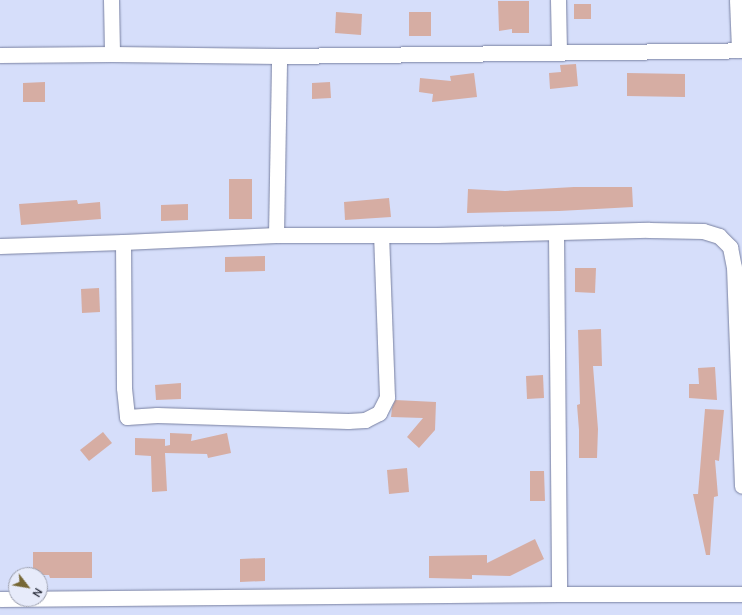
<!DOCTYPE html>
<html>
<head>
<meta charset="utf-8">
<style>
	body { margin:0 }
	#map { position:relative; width:742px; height:615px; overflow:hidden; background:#d6defa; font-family:Manrope,sans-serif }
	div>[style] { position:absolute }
	.building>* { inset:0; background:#d6ada3 }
	.roads { filter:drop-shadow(0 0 1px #7880a1) drop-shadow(0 0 1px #7880a1) }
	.street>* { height:15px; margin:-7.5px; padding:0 7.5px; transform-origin:7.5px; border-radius:7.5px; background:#fff }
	span { translate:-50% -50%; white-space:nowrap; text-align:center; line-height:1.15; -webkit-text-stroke:4px #e7ebfa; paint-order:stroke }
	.north { position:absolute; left:8px; top:567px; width:40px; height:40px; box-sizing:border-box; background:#e7ebfa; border:1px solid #9da1b0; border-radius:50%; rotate:121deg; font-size:11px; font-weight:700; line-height:16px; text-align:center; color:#2f3341 }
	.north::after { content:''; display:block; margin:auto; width:14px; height:18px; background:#766734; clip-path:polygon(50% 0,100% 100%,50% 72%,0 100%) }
</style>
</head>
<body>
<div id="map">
	<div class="building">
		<i style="clip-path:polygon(498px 1px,529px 1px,529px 33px,512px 33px,512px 29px,499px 31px)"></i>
		<i style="clip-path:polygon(574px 4px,591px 4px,591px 19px,574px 19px)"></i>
		<i style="clip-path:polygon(336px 12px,362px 14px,361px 35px,335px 33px)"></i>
		<i style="clip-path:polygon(409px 12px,431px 12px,431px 36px,409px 36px)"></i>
		<i style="clip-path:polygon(576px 64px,578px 86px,550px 89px,549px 73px,561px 72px,560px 65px)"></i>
		<i style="clip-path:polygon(474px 73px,477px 97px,432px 102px,433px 94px,419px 92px,420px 78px,451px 81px,450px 76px)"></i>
		<i style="clip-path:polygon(627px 73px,685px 74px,685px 97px,627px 96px)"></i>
		<i style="clip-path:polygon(45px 82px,45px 102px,23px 102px,23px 83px)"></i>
		<i style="clip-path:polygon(330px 82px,331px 98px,312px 99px,312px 83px)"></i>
		<i style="clip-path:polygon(229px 179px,252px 179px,252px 219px,229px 219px)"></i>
		<i style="clip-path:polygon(574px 187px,632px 187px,633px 207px,559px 211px,467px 213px,468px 189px,505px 191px)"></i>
		<i style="clip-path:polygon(389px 198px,391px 217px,345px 220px,344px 202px)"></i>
		<i style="clip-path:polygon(77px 200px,78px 204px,100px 202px,101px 219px,21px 225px,19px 204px)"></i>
		<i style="clip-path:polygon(188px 204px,188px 220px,161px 221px,161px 205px)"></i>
		<i style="clip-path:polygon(265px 256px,265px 271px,225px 272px,225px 257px)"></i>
		<i style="clip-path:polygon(575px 268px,596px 268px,595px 293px,575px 292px)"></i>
		<i style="clip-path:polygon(99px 288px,100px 312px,82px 313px,81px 289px)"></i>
		<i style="clip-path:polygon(601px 329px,602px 366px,593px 366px,598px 429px,597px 458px,579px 458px,579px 430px,577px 405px,580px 404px,578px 330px)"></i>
		<i style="clip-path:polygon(715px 367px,717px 400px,689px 398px,689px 384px,699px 384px,698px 368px)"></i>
		<i style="clip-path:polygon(543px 375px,544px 398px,527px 399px,526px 376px)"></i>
		<i style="clip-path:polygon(181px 383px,181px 399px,156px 400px,155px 385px)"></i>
		<i style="clip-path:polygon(395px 400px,436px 402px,435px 430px,419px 448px,407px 437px,423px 418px,391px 417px,392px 408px)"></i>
		<i style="clip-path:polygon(705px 409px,724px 410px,719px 461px,715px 460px,718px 496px,714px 497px,710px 555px,706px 555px,693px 494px,698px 494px)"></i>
		<i style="clip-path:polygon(103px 432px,112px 443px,89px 461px,80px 450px)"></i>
		<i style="clip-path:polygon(170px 433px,192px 434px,191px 441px,227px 433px,231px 453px,208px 458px,207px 454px,165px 453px,167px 491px,152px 492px,151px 456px,135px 455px,135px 438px,165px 439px,165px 446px,170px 445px)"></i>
		<i style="clip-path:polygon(407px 468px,409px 492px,389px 494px,387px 470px)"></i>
		<i style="clip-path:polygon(530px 471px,544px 471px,545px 501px,530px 501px)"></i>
		<i style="clip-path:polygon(535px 539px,544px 559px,510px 576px,472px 575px,472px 579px,429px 578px,429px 556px,487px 555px,487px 563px)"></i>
		<i style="clip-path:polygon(33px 552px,92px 552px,92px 578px,50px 578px,49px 575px,33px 575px)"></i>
		<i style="clip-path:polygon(265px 558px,265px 581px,240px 582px,240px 559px)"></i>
	</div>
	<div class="roads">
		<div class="street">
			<i style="left:111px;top:0;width:54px;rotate:88.9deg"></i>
			<i style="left:558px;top:0;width:53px;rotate:88.9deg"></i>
			<i style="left:737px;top:0;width:50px;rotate:87.7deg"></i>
			<i style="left:0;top:55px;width:112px;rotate:-0.5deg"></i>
			<i style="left:112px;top:54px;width:167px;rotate:0.7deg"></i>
			<i style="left:279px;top:56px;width:463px;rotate:-0.7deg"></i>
			<i style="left:556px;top:233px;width:361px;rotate:89.5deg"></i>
			<i style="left:276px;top:235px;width:179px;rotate:-89deg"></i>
			<i style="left:123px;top:242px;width:146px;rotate:89.6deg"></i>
			<i style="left:124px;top:388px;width:29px;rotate:84deg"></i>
			<i style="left:127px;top:417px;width:30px;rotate:-4deg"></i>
			<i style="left:157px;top:415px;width:191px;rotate:1.8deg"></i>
			<i style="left:348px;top:421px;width:17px;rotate:-3deg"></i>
			<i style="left:365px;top:420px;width:16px;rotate:-27deg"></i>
			<i style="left:379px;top:413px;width:18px;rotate:-63deg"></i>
			<i style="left:387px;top:397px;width:161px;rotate:-92.1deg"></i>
			<i style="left:0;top:246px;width:123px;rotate:-1.9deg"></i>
			<i style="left:123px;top:242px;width:153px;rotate:-2.6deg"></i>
			<i style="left:276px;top:235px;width:161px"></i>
			<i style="left:437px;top:235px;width:212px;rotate:-1.4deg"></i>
			<i style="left:649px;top:230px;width:54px;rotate:1.1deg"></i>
			<i style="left:703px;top:231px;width:17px;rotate:17deg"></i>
			<i style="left:719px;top:236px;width:16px;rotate:45deg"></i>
			<i style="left:730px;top:247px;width:20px;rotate:79deg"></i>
			<i style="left:734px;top:267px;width:219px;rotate:87.9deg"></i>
			<i style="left:0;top:599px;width:559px;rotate:-0.51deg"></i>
			<i style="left:559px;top:594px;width:183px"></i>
		</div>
	</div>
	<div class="north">N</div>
</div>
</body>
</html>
